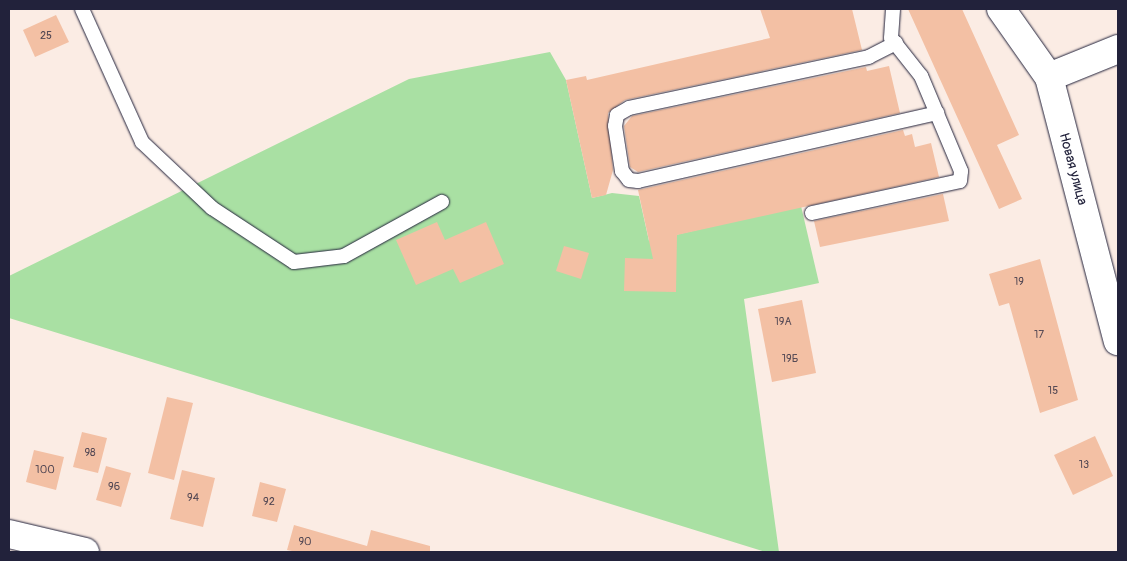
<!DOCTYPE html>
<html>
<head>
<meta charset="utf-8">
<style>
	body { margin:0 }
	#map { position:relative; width:1127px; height:561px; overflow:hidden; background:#fbece4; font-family:Pangolin,sans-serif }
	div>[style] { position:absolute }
	.green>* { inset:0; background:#a9e0a3 }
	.building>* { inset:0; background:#f3c0a4 }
	.roads { filter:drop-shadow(0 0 1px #22223b) drop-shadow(0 0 1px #22223b) }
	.service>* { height:14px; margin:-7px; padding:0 7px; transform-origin:7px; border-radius:7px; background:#fff }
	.minor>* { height:28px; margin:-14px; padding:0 14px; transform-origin:14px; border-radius:14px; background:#fff }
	span { translate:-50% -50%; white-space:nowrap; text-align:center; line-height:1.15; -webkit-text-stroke:4.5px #fff; paint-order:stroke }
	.number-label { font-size:11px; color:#564a55 }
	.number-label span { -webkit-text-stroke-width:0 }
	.street-label { font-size:14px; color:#22223b }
	.frame { position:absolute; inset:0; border:10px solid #22223b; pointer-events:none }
</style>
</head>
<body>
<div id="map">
	<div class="green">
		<i style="clip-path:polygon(550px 52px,566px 80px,592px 198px,612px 193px,639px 196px,649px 241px,801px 206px,819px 283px,744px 299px,779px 552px,766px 552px,9px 318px,9px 276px,409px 79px)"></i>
	</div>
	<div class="building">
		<i style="clip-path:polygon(760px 9px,852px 9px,862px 50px,625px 100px,608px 113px,613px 170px,606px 195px,592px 198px,566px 80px,586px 76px,587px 80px,770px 38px)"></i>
		<i style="clip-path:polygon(908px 9px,962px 9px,1019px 135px,997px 145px,1022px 199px,999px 209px)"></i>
		<i style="clip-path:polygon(56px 15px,69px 42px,35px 57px,23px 30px)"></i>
		<i style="clip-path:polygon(889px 66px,900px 113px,638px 172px,630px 167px,624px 126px,632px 116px,866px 67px,867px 71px)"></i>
		<i style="clip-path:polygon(903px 130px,905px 136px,912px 134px,915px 147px,931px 143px,939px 177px,677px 235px,676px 292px,624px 291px,625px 258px,653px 259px,638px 190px)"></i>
		<i style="clip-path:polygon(943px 194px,949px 221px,820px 247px,814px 221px)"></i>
		<i style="clip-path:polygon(437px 222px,445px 240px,486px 222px,504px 264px,460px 283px,453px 269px,416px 285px,396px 240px)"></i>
		<i style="clip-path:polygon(564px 246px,589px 253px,581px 279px,556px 271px)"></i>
		<i style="clip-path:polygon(1040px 259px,1078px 400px,1040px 413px,1009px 303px,999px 306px,989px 274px)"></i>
		<i style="clip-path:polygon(802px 300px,816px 373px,772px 382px,758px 309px)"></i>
		<i style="clip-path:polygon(167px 397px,193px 403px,174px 480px,148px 473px)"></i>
		<i style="clip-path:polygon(82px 432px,107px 438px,98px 473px,73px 467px)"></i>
		<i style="clip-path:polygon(1095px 436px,1113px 476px,1073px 495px,1054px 455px)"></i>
		<i style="clip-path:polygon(34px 450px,64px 457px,56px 490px,26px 482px)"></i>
		<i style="clip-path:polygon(106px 466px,131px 473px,121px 507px,96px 500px)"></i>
		<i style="clip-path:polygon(182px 470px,215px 478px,203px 527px,170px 519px)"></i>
		<i style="clip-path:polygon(260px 482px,286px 489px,277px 522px,252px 516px)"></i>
		<i style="clip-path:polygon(294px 525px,367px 546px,371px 530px,430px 546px,430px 552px,297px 552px,287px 550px)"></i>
	</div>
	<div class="roads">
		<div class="service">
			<i style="left:82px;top:9px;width:146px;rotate:65.7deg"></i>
			<i style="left:142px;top:142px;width:96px;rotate:43.3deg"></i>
			<i style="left:212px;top:208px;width:98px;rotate:33.4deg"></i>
			<i style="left:294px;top:262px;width:50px;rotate:-6.8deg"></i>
			<i style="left:344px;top:256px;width:112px;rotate:-28.9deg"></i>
			<i style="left:896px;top:43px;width:30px;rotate:153deg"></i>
			<i style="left:869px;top:57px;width:245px;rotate:168deg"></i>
			<i style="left:629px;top:108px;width:14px;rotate:150deg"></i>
			<i style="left:617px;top:115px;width:11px;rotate:100deg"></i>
			<i style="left:615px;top:126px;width:46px;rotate:81.2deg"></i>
			<i style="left:622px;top:171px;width:11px;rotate:52deg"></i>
			<i style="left:629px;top:180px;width:9px;rotate:6deg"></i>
			<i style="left:638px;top:181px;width:307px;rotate:-12.8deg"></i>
			<i style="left:812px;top:213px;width:151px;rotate:-12.2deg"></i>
			<i style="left:960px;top:181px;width:10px;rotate:-84deg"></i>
			<i style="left:961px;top:171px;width:103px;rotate:-112.8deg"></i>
			<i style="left:921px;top:76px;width:48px;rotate:-128.3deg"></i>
			<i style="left:891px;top:38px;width:29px;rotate:-86deg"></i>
		</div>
		<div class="minor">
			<i style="left:1001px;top:9px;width:83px;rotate:54.8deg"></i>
			<i style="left:1049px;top:77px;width:273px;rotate:75.4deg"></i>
			<i style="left:1049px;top:77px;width:74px;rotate:-22.1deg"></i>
			<i style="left:9px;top:534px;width:78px;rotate:13.3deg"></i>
		</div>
	</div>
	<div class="number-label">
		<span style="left:46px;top:36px">25</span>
		<span style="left:1019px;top:282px">19</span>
		<span style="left:783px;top:322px">19А</span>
		<span style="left:1039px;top:335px">17</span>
		<span style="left:790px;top:359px">19Б</span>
		<span style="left:1053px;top:391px">15</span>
		<span style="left:90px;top:453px">98</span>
		<span style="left:1084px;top:465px">13</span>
		<span style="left:45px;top:470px">100</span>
		<span style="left:114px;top:487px">96</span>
		<span style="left:193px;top:498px">94</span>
		<span style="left:269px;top:502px">92</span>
		<span style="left:305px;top:542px">90</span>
	</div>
	<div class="street-label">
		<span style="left:1073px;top:169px;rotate:75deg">Новая улица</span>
	</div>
	<div class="frame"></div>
</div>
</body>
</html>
